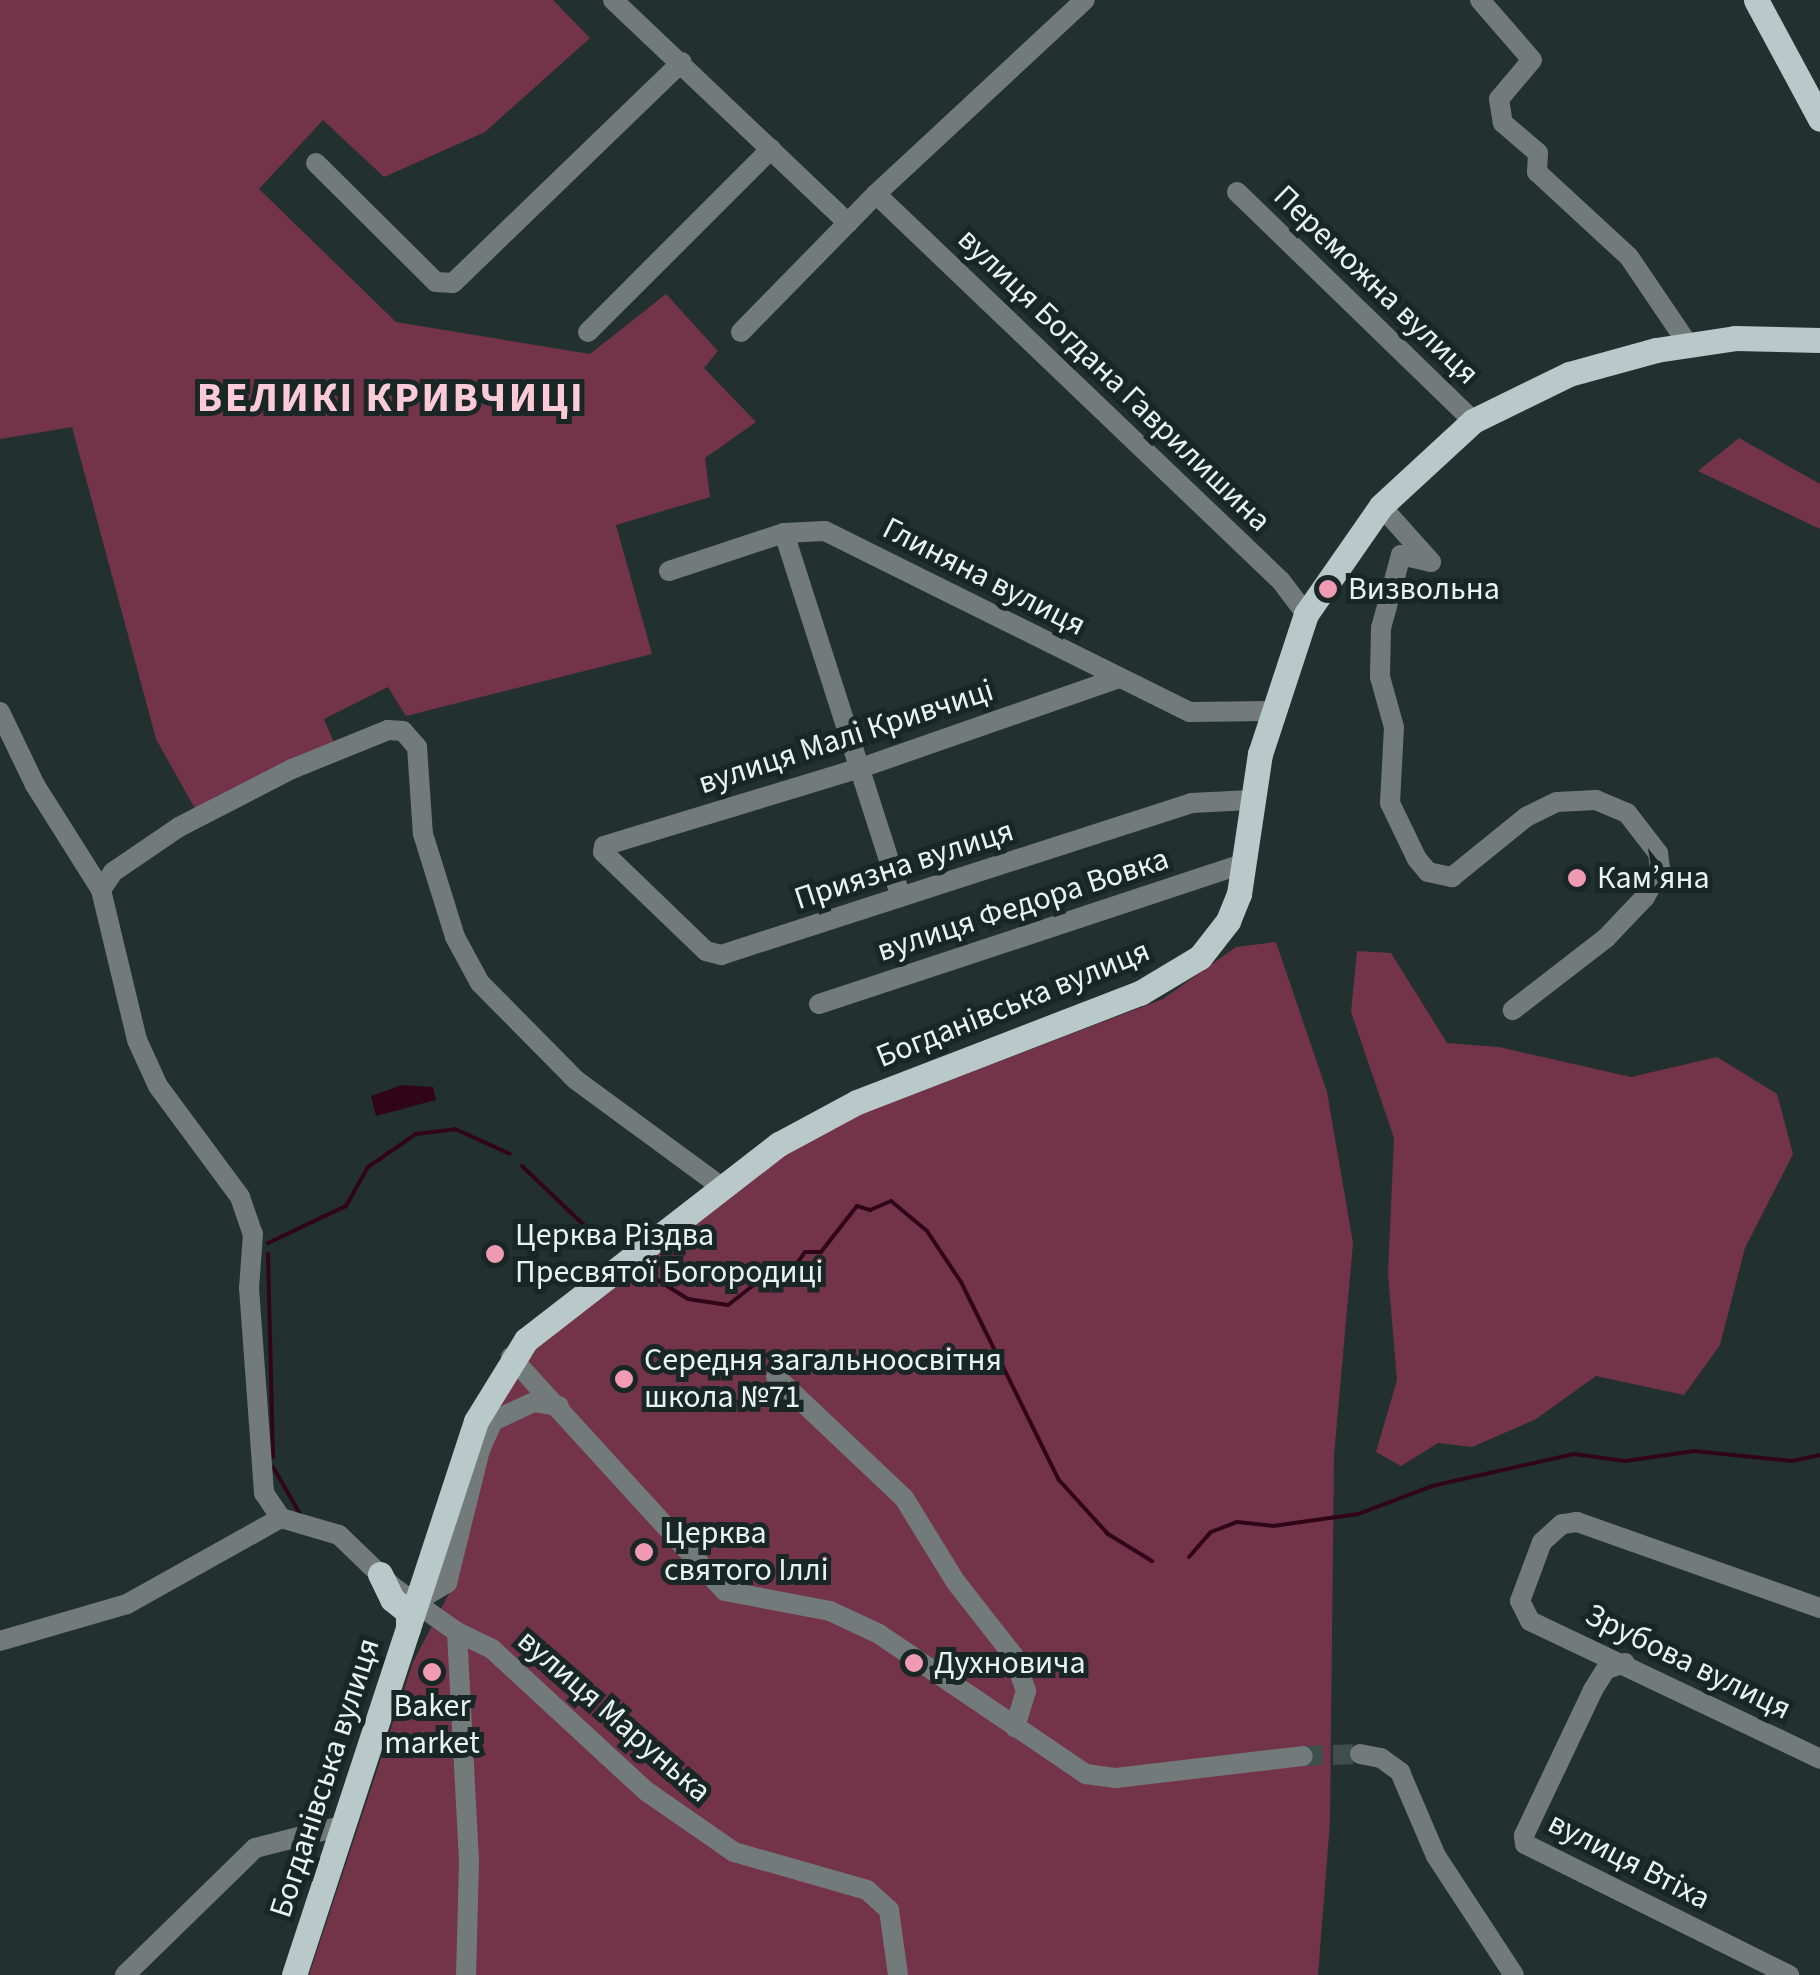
<!DOCTYPE html>
<html>
<head>
<meta charset="utf-8">
<style>
	body { margin:0 }
	#map { position:relative; width:1820px; height:1975px; overflow:hidden; background:#223030; font-family:"Source Sans 3",sans-serif }
	div>[style] { position:absolute }
	.green>* { inset:0; background:#733449 }
	.water>* { inset:0; background:#300617 }
	.stream>* { height:4px; margin:-2px; padding:0 2px; transform-origin:2px; border-radius:2px; background:#300617 }
	.minor-tunnel>* { height:20px; margin-top:-10px; transform-origin:0; background:repeating-linear-gradient(90deg,#404d4d 0 20px,transparent 0 30px) }
	.minor>* { height:20px; margin:-10px; padding:0 10px; transform-origin:10px; border-radius:10px; background:#737a7a }
	.major>* { height:25px; margin:-12.5px; padding:0 12.5px; transform-origin:12.5px; border-radius:12.5px; background:#b9c8c8 }
	.dots>* { width:28px; height:28px; translate:-50% -50%; box-sizing:border-box; border:5px solid #182626; border-radius:50% }
	span { translate:-50% -50%; white-space:nowrap; text-align:center; line-height:1.15; -webkit-text-stroke:10px #182626; paint-order:stroke }
	.street-label { font-size:32px; color:#eaf3f3 }
	.poi-label { font-size:32px; color:#eaf3f3 }
	.left { translate:0 -50%; text-align:left }
	.district-label { font-size:42px; color:#fdcad8; font-weight:700; letter-spacing:2.5px }
</style>
</head>
<body>
<div id="map">
	<div class="green">
		<i style="clip-path:polygon(0 0,553px 0,590px 38px,485px 132px,384px 177px,323px 120px,259px 189px,396px 322px,590px 354px,666px 294px,718px 351px,704px 368px,756px 422px,705px 458px,710px 497px,616px 525px,652px 654px,406px 716px,388px 687px,324px 719px,335px 745px,198px 814px,156px 739px,72px 427px,0 439px)"></i>
		<i style="clip-path:polygon(1739px 438px,1820px 484px,1820px 529px,1698px 471px)"></i>
		<i style="clip-path:polygon(1276px 942px,1327px 1092px,1353px 1243px,1334px 1455px,1330px 1822px,1318px 1975px,309px 1975px,413px 1662px,455px 1582px,505px 1392px,545px 1338px,742px 1180px,856px 1116px,1163px 999px,1236px 947px)"></i>
		<i style="clip-path:polygon(1357px 951px,1391px 953px,1447px 1043px,1499px 1047px,1631px 1077px,1717px 1057px,1777px 1094px,1793px 1154px,1745px 1248px,1720px 1345px,1684px 1395px,1596px 1376px,1536px 1419px,1472px 1447px,1438px 1443px,1401px 1466px,1376px 1452px,1397px 1380px,1388px 1274px,1394px 1138px,1351px 1012px)"></i>
	</div>
	<div class="water">
		<i style="clip-path:polygon(402px 1085px,433px 1087px,436px 1100px,376px 1116px,371px 1096px)"></i>
	</div>
	<div class="stream">
		<i style="left:522px;top:1166px;width:117px;rotate:43.6deg"></i>
		<i style="left:268px;top:1243px;width:86px;rotate:-25.4deg"></i>
		<i style="left:346px;top:1206px;width:45px;rotate:-60.6deg"></i>
		<i style="left:368px;top:1167px;width:58px;rotate:-34.5deg"></i>
		<i style="left:416px;top:1134px;width:39px;rotate:-7deg"></i>
		<i style="left:455px;top:1129px;width:60px;rotate:24.4deg"></i>
		<i style="left:268px;top:1254px;width:203px;rotate:88.6deg"></i>
		<i style="left:635px;top:1266px;width:62px;rotate:31.9deg"></i>
		<i style="left:688px;top:1299px;width:40px;rotate:8.5deg"></i>
		<i style="left:728px;top:1305px;width:37px;rotate:-38deg"></i>
		<i style="left:757px;top:1282px;width:35px;rotate:-16deg"></i>
		<i style="left:791px;top:1272px;width:24px;rotate:-55deg"></i>
		<i style="left:805px;top:1252px;width:16px"></i>
		<i style="left:821px;top:1252px;width:58px;rotate:-52deg"></i>
		<i style="left:857px;top:1206px;width:14px;rotate:17deg"></i>
		<i style="left:870px;top:1210px;width:23px;rotate:-23deg"></i>
		<i style="left:891px;top:1201px;width:47px;rotate:39.8deg"></i>
		<i style="left:927px;top:1231px;width:61px;rotate:56.3deg"></i>
		<i style="left:961px;top:1282px;width:221px;rotate:63.7deg"></i>
		<i style="left:1059px;top:1480px;width:73px;rotate:47.8deg"></i>
		<i style="left:1108px;top:1534px;width:52px;rotate:31.5deg"></i>
		<i style="left:273px;top:1467px;width:54px;rotate:60.1deg"></i>
		<i style="left:1189px;top:1557px;width:33px;rotate:-49deg"></i>
		<i style="left:1211px;top:1532px;width:28px;rotate:-21deg"></i>
		<i style="left:1237px;top:1522px;width:36px;rotate:6deg"></i>
		<i style="left:1273px;top:1526px;width:86px;rotate:-8deg"></i>
		<i style="left:1358px;top:1514px;width:79px;rotate:-20.7deg"></i>
		<i style="left:1432px;top:1486px;width:146px;rotate:-12.7deg"></i>
		<i style="left:1574px;top:1454px;width:51px;rotate:7.8deg"></i>
		<i style="left:1625px;top:1461px;width:70px;rotate:-8.2deg"></i>
		<i style="left:1694px;top:1451px;width:99px;rotate:5.8deg"></i>
		<i style="left:1792px;top:1461px;width:29px;rotate:-12deg"></i>
	</div>
	<div class="minor-tunnel">
		<i style="left:1303px;top:1756px;width:57px;rotate:-2deg"></i>
	</div>
	<div class="minor">
		<i style="left:613px;top:0;width:324px;rotate:43.5deg"></i>
		<i style="left:1480px;top:0;width:79px;rotate:49.1deg"></i>
		<i style="left:1532px;top:60px;width:51px;rotate:130.2deg"></i>
		<i style="left:1499px;top:99px;width:24px;rotate:81deg"></i>
		<i style="left:1503px;top:123px;width:46px;rotate:40.6deg"></i>
		<i style="left:1538px;top:153px;width:19px;rotate:93deg"></i>
		<i style="left:1537px;top:172px;width:125px;rotate:42.7deg"></i>
		<i style="left:1629px;top:257px;width:105px;rotate:55.9deg"></i>
		<i style="left:316px;top:163px;width:169px;rotate:44.8deg"></i>
		<i style="left:436px;top:282px;width:17px;rotate:3deg"></i>
		<i style="left:453px;top:283px;width:318px;rotate:-44deg"></i>
		<i style="left:1237px;top:192px;width:329px;rotate:44.1deg"></i>
		<i style="left:876px;top:194px;width:560px;rotate:43.7deg"></i>
		<i style="left:1281px;top:581px;width:41px;rotate:52.9deg"></i>
		<i style="left:588px;top:332px;width:259px;rotate:-45deg"></i>
		<i style="left:741px;top:332px;width:193px;rotate:-45.6deg"></i>
		<i style="left:876px;top:194px;width:285px;rotate:-42.9deg"></i>
		<i style="left:1381px;top:506px;width:75px;rotate:48.2deg"></i>
		<i style="left:1431px;top:562px;width:31px;rotate:-167deg"></i>
		<i style="left:1401px;top:555px;width:76px;rotate:105.3deg"></i>
		<i style="left:1381px;top:628px;width:49px;rotate:91.2deg"></i>
		<i style="left:1380px;top:677px;width:52px;rotate:74.4deg"></i>
		<i style="left:1394px;top:727px;width:76px;rotate:93deg"></i>
		<i style="left:1390px;top:803px;width:62px;rotate:64.3deg"></i>
		<i style="left:1417px;top:859px;width:17px;rotate:50deg"></i>
		<i style="left:1428px;top:872px;width:25px;rotate:12deg"></i>
		<i style="left:1452px;top:877px;width:95px;rotate:-39deg"></i>
		<i style="left:1526px;top:817px;width:34px;rotate:-26deg"></i>
		<i style="left:1557px;top:802px;width:39px;rotate:-3deg"></i>
		<i style="left:1596px;top:800px;width:34px;rotate:23deg"></i>
		<i style="left:1627px;top:813px;width:51px;rotate:52.2deg"></i>
		<i style="left:1658px;top:853px;width:16px;rotate:83deg"></i>
		<i style="left:1660px;top:869px;width:32px;rotate:118deg"></i>
		<i style="left:1645px;top:897px;width:57px;rotate:133.6deg"></i>
		<i style="left:1606px;top:938px;width:118px;rotate:142.3deg"></i>
		<i style="left:784px;top:533px;width:382px;rotate:72.2deg"></i>
		<i style="left:669px;top:571px;width:121px;rotate:-18.3deg"></i>
		<i style="left:784px;top:533px;width:41px;rotate:-2.8deg"></i>
		<i style="left:825px;top:531px;width:407px;rotate:26.4deg"></i>
		<i style="left:1190px;top:712px;width:81px;rotate:-0.7deg"></i>
		<i style="left:1119px;top:678px;width:277px;rotate:160.8deg"></i>
		<i style="left:857px;top:769px;width:264px;rotate:163.1deg"></i>
		<i style="left:604px;top:846px;width:6px;rotate:99deg"></i>
		<i style="left:603px;top:852px;width:143px;rotate:43.9deg"></i>
		<i style="left:706px;top:951px;width:16px;rotate:15deg"></i>
		<i style="left:721px;top:955px;width:494px;rotate:-17.9deg"></i>
		<i style="left:1191px;top:803px;width:60px;rotate:-2.9deg"></i>
		<i style="left:0;top:712px;width:81px;rotate:64.4deg"></i>
		<i style="left:35px;top:785px;width:124px;rotate:57.8deg"></i>
		<i style="left:101px;top:890px;width:154px;rotate:76.5deg"></i>
		<i style="left:137px;top:1040px;width:51px;rotate:65.5deg"></i>
		<i style="left:158px;top:1086px;width:138px;rotate:53.5deg"></i>
		<i style="left:240px;top:1197px;width:39px;rotate:71deg"></i>
		<i style="left:253px;top:1234px;width:54px;rotate:94.2deg"></i>
		<i style="left:249px;top:1288px;width:206px;rotate:85.8deg"></i>
		<i style="left:264px;top:1493px;width:30px;rotate:56deg"></i>
		<i style="left:281px;top:1518px;width:60px;rotate:16.3deg"></i>
		<i style="left:339px;top:1535px;width:75px;rotate:43.9deg"></i>
		<i style="left:393px;top:1587px;width:78px;rotate:35.1deg"></i>
		<i style="left:457px;top:1632px;width:230px;rotate:87deg"></i>
		<i style="left:469px;top:1862px;width:113px;rotate:91.5deg"></i>
		<i style="left:101px;top:890px;width:22px;rotate:-56deg"></i>
		<i style="left:113px;top:872px;width:80px;rotate:-34.3deg"></i>
		<i style="left:179px;top:827px;width:127px;rotate:-27.2deg"></i>
		<i style="left:292px;top:769px;width:104px;rotate:-22.1deg"></i>
		<i style="left:388px;top:730px;width:15px;rotate:4deg"></i>
		<i style="left:403px;top:731px;width:21px;rotate:49deg"></i>
		<i style="left:417px;top:747px;width:87px;rotate:86.1deg"></i>
		<i style="left:423px;top:834px;width:108px;rotate:72.7deg"></i>
		<i style="left:455px;top:937px;width:52px;rotate:61.5deg"></i>
		<i style="left:480px;top:983px;width:136px;rotate:45.3deg"></i>
		<i style="left:576px;top:1080px;width:177px;rotate:36.3deg"></i>
		<i style="left:819px;top:1004px;width:449px;rotate:-18.3deg"></i>
		<i style="left:511px;top:1357px;width:317px;rotate:47.6deg"></i>
		<i style="left:725px;top:1591px;width:107px;rotate:10.8deg"></i>
		<i style="left:830px;top:1611px;width:54px;rotate:25.1deg"></i>
		<i style="left:879px;top:1634px;width:250px;rotate:34.1deg"></i>
		<i style="left:1086px;top:1774px;width:30px;rotate:8deg"></i>
		<i style="left:1116px;top:1778px;width:188px;rotate:-6.7deg"></i>
		<i style="left:776px;top:1377px;width:176px;rotate:43.4deg"></i>
		<i style="left:904px;top:1498px;width:97px;rotate:58.4deg"></i>
		<i style="left:955px;top:1581px;width:94px;rotate:51.9deg"></i>
		<i style="left:1013px;top:1655px;width:38px;rotate:70deg"></i>
		<i style="left:1026px;top:1691px;width:38px;rotate:107deg"></i>
		<i style="left:417px;top:1601px;width:35px;rotate:-31deg"></i>
		<i style="left:447px;top:1583px;width:137px;rotate:-76.1deg"></i>
		<i style="left:480px;top:1450px;width:32px;rotate:-66deg"></i>
		<i style="left:493px;top:1421px;width:45px;rotate:-24.9deg"></i>
		<i style="left:534px;top:1402px;width:25px;rotate:9deg"></i>
		<i style="left:1820px;top:1608px;width:258px;rotate:-160.5deg"></i>
		<i style="left:1577px;top:1522px;width:15px;rotate:172deg"></i>
		<i style="left:1562px;top:1524px;width:27px;rotate:138deg"></i>
		<i style="left:1542px;top:1542px;width:63px;rotate:110.4deg"></i>
		<i style="left:1520px;top:1601px;width:22px;rotate:63deg"></i>
		<i style="left:1530px;top:1621px;width:321px;rotate:25.4deg"></i>
		<i style="left:457px;top:1632px;width:39px;rotate:26deg"></i>
		<i style="left:492px;top:1649px;width:209px;rotate:42.7deg"></i>
		<i style="left:646px;top:1791px;width:107px;rotate:34.7deg"></i>
		<i style="left:734px;top:1852px;width:138px;rotate:15.9deg"></i>
		<i style="left:867px;top:1890px;width:30px;rotate:42deg"></i>
		<i style="left:889px;top:1910px;width:66px;rotate:82.1deg"></i>
		<i style="left:0;top:1641px;width:132px;rotate:-16.2deg"></i>
		<i style="left:127px;top:1604px;width:176px;rotate:-29.2deg"></i>
		<i style="left:1625px;top:1663px;width:20px;rotate:162deg"></i>
		<i style="left:1606px;top:1669px;width:25px;rotate:122deg"></i>
		<i style="left:1593px;top:1690px;width:161px;rotate:115.4deg"></i>
		<i style="left:1524px;top:1835px;width:9px;rotate:84deg"></i>
		<i style="left:1525px;top:1844px;width:295px;rotate:26.4deg"></i>
		<i style="left:1360px;top:1754px;width:21px;rotate:11deg"></i>
		<i style="left:1381px;top:1758px;width:24px;rotate:36deg"></i>
		<i style="left:1400px;top:1772px;width:91px;rotate:66.8deg"></i>
		<i style="left:1436px;top:1856px;width:142px;rotate:56.8deg"></i>
		<i style="left:125px;top:1975px;width:182px;rotate:-44.3deg"></i>
		<i style="left:255px;top:1848px;width:89px;rotate:-14.3deg"></i>
	</div>
	<div class="major">
		<i style="left:1756px;top:0;width:135px;rotate:61.7deg"></i>
		<i style="left:380px;top:1574px;width:28px;rotate:64deg"></i>
		<i style="left:392px;top:1599px;width:21px;rotate:39deg"></i>
		<i style="left:408px;top:1612px;width:16px;rotate:90deg"></i>
		<i style="left:294px;top:1975px;width:583px;rotate:-71.81deg"></i>
		<i style="left:476px;top:1421px;width:95px;rotate:-58.3deg"></i>
		<i style="left:526px;top:1340px;width:320px;rotate:-37.8deg"></i>
		<i style="left:779px;top:1144px;width:89px;rotate:-28.3deg"></i>
		<i style="left:857px;top:1102px;width:303px;rotate:-21.1deg"></i>
		<i style="left:1140px;top:993px;width:70px;rotate:-31deg"></i>
		<i style="left:1200px;top:957px;width:46px;rotate:-52.1deg"></i>
		<i style="left:1228px;top:921px;width:29px;rotate:-68deg"></i>
		<i style="left:1239px;top:894px;width:142px;rotate:-81.5deg"></i>
		<i style="left:1260px;top:754px;width:147px;rotate:-71.8deg"></i>
		<i style="left:1306px;top:614px;width:131px;rotate:-55.2deg"></i>
		<i style="left:1381px;top:506px;width:125px;rotate:-42.7deg"></i>
		<i style="left:1473px;top:421px;width:107px;rotate:-26.1deg"></i>
		<i style="left:1569px;top:374px;width:90px;rotate:-15.4deg"></i>
		<i style="left:1656px;top:350px;width:80px;rotate:-8.6deg"></i>
		<i style="left:1735px;top:338px;width:85px;rotate:1.3deg"></i>
	</div>
	<div class="dots">
		<i style="left:1328px;top:589px;background:#f19ab3"></i>
		<i style="left:1577px;top:878px;background:#f19ab3"></i>
		<i style="left:495px;top:1254px;background:#f19ab3"></i>
		<i style="left:624px;top:1379px;background:#f19ab3"></i>
		<i style="left:644px;top:1552px;background:#f19ab3"></i>
		<i style="left:914px;top:1663px;background:#f19ab3"></i>
		<i style="left:432px;top:1672px;background:#f19ab3"></i>
	</div>
	<div class="street-label">
		<span style="left:1376px;top:285px;rotate:44deg">Переможна вулиця</span>
		<span style="left:1114px;top:380px;rotate:44deg">вулиця Богдана Гаврилишина</span>
		<span style="left:984px;top:577px;rotate:27deg">Глиняна вулиця</span>
		<span style="left:846px;top:737px;rotate:-18deg">вулиця Малі Кривчиці</span>
		<span style="left:904px;top:865px;rotate:-18deg">Приязна вулиця</span>
		<span style="left:1023px;top:905px;rotate:-18deg">вулиця Федора Вовка</span>
		<span style="left:1013px;top:1004px;rotate:-22deg">Богданівська вулиця</span>
		<span style="left:1688px;top:1662px;rotate:26deg">Зрубова вулиця</span>
		<span style="left:614px;top:1716px;rotate:41deg">вулиця Марунька</span>
		<span style="left:325px;top:1778px;rotate:-72deg">Богданівська вулиця</span>
		<span style="left:1629px;top:1861px;rotate:27deg">вулиця Втіха</span>
	</div>
	<div class="poi-label">
		<span class="left" style="left:1348px;top:589px">Визвольна</span>
		<span class="left" style="left:1597px;top:878px">Кам’яна</span>
		<span class="left" style="left:515px;top:1254px">Церква Різдва<br>Пресвятої Богородиці</span>
		<span class="left" style="left:644px;top:1379px">Середня загальноосвітня<br>школа №71</span>
		<span class="left" style="left:664px;top:1552px">Церква<br>святого Іллі</span>
		<span class="left" style="left:934px;top:1663px">Духновича</span>
		<span style="left:432px;top:1725px">Baker<br>market</span>
	</div>
	<div class="district-label">
		<span style="left:391px;top:398px">ВЕЛИКІ КРИВЧИЦІ</span>
	</div>
</div>
</body>
</html>
